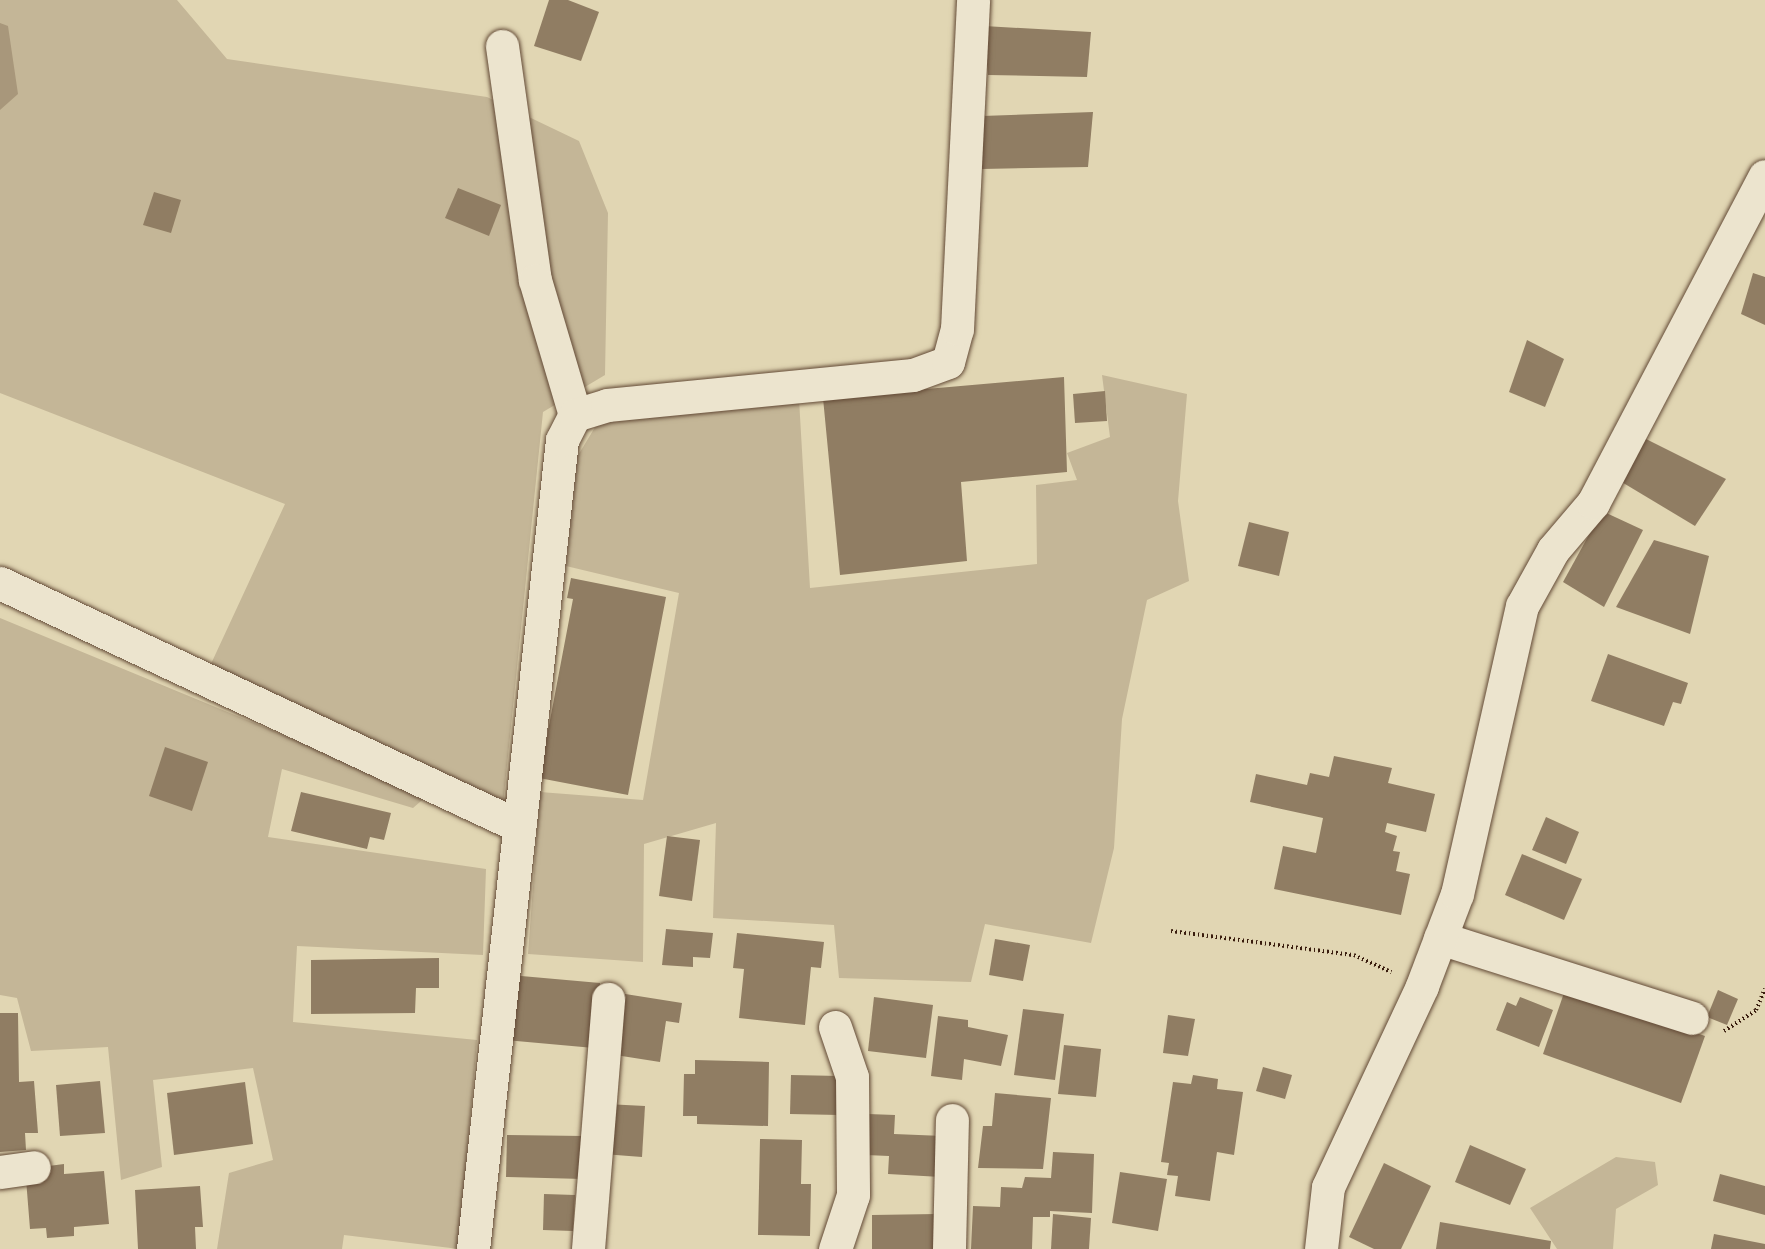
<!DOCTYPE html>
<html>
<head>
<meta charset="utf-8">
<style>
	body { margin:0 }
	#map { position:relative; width:1765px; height:1249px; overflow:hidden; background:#e1d6b3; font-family:"IM FELL DW Pica",serif }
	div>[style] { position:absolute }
	.green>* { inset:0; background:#c4b697 }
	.water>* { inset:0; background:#a8977b }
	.building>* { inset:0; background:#907d63 }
	.path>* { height:4px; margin-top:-2px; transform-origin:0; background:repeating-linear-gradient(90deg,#391c0d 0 1.5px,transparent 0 4.5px) }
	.roads { filter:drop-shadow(0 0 2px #634a36) drop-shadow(0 0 2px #634a36) }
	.minor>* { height:33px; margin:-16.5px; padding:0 16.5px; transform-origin:16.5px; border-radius:16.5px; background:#ece4ce }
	span { translate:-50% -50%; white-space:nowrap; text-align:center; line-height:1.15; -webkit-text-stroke:4.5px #ece4ce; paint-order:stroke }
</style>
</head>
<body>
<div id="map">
	<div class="green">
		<i style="clip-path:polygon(0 0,177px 0,227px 59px,487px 97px,579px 141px,608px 213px,605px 375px,543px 412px,503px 805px,210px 666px,285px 504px,0 393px)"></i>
		<i style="clip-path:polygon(1102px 375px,1187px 394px,1178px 501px,1189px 581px,1147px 600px,1122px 719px,1114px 848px,1091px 943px,985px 924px,971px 982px,839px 978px,834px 925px,713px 918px,716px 823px,644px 844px,643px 962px,528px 954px,540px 792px,643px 800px,679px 593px,566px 566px,577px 457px,597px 424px,799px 399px,810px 588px,1037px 564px,1036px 485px,1077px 480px,1067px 453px,1110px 437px)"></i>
		<i style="clip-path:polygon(0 618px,428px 795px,413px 808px,282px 769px,268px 837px,486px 869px,483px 955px,297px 946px,293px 1022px,477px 1040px,459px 1249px,344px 1235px,342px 1249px,217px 1249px,229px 1173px,273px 1160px,253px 1068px,153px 1080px,162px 1167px,121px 1180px,108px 1047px,31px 1051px,17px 998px,0 995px)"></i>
		<i style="clip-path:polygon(1616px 1157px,1655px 1162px,1658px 1185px,1616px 1209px,1613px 1249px,1557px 1249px,1530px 1208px)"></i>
	</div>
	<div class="water">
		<i style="clip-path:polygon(0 23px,8px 26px,18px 94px,0 110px)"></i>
	</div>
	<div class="building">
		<i style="clip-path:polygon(549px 0,568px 0,599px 12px,581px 61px,534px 46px)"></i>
		<i style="clip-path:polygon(984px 26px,1091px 32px,1087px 77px,988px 75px)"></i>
		<i style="clip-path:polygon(1093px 112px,1088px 167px,982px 169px,982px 116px)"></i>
		<i style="clip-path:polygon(458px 188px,501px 205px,489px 236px,445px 218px)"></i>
		<i style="clip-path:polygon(154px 192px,181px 200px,171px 233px,143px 225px)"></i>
		<i style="clip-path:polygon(1753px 273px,1765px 277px,1765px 325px,1741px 314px)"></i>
		<i style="clip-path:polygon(1527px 340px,1564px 359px,1545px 407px,1509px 392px)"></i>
		<i style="clip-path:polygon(1064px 377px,1067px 472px,961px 482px,967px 561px,840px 575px,823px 398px)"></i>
		<i style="clip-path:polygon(1105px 391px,1107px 421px,1075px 423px,1073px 394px)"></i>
		<i style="clip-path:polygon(1640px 436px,1726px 479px,1695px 526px,1615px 478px)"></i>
		<i style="clip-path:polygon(1602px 511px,1643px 530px,1604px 607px,1563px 582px)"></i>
		<i style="clip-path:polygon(1249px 522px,1289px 532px,1279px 576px,1238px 566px)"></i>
		<i style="clip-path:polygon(1654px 540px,1709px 556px,1690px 634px,1616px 607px)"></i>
		<i style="clip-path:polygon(571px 578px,666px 597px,628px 795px,539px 778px,573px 599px,567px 598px)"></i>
		<i style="clip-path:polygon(1608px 654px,1688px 683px,1681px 704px,1673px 702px,1664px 726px,1591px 701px)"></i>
		<i style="clip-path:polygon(165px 747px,208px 762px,192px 811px,149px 796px)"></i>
		<i style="clip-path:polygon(1334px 756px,1392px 768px,1388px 783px,1435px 794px,1426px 832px,1387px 823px,1385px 832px,1397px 836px,1393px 851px,1400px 852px,1396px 871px,1410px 874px,1401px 915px,1274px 889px,1283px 846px,1316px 853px,1323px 818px,1250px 802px,1256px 774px,1307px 785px,1310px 773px,1329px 777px)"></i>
		<i style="clip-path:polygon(301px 792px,391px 813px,384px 840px,370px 837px,367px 849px,291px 831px)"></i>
		<i style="clip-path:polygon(1546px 817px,1579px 832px,1566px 864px,1532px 850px)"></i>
		<i style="clip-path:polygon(667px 836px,700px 840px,692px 901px,659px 896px)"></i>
		<i style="clip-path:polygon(1522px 854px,1582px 879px,1564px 920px,1505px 895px)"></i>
		<i style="clip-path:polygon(666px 929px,713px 933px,710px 958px,693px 957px,693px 967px,662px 965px)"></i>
		<i style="clip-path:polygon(737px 933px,824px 942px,821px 968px,811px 967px,805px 1025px,739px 1018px,744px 969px,733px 968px)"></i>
		<i style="clip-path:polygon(995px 939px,1030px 945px,1023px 981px,989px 975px)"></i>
		<i style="clip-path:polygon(439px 958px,439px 988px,416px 988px,415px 1013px,311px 1014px,311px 960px)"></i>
		<i style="clip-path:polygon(510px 975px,600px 983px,594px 1048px,504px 1040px)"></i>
		<i style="clip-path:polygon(1566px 987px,1705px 1036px,1681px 1103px,1543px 1054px)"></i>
		<i style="clip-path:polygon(1718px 990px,1738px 999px,1727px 1025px,1707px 1017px)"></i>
		<i style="clip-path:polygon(619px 993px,682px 1003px,679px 1023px,666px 1021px,660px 1062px,609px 1054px)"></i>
		<i style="clip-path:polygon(874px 997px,933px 1005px,926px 1058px,868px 1051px)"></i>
		<i style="clip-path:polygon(1520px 997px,1553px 1010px,1539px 1047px,1496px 1030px,1507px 1002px,1516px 1006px)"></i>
		<i style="clip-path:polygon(1023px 1009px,1064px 1014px,1055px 1080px,1014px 1075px)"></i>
		<i style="clip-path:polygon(0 1013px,18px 1013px,19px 1082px,34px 1081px,38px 1133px,25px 1133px,26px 1150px,0 1152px)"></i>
		<i style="clip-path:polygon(1168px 1015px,1195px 1019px,1188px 1056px,1163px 1053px)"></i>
		<i style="clip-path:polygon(938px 1016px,968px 1020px,968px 1027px,1008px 1035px,1001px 1066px,964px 1059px,962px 1080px,931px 1076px)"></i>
		<i style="clip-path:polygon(1064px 1045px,1101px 1049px,1096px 1097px,1058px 1094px)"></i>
		<i style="clip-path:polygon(695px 1060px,769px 1062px,768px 1126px,697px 1124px,697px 1116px,683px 1116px,684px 1074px,695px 1074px)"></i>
		<i style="clip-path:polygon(1263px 1067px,1292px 1075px,1285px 1099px,1256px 1091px)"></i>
		<i style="clip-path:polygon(791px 1075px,840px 1076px,839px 1115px,790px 1114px)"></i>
		<i style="clip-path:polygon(1193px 1075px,1218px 1079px,1217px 1089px,1243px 1092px,1234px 1155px,1217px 1152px,1210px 1201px,1175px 1196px,1178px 1176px,1167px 1175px,1169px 1163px,1161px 1162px,1173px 1082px,1191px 1084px)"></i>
		<i style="clip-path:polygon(100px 1081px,105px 1133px,60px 1136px,56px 1085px)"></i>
		<i style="clip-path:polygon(245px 1082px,253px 1144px,174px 1155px,167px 1093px)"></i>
		<i style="clip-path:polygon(995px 1093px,1051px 1098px,1043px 1169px,978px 1168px,983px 1126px,992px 1126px)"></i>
		<i style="clip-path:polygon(606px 1104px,645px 1106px,642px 1157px,603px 1154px)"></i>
		<i style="clip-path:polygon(868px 1114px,895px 1115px,894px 1134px,943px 1136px,941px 1177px,888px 1174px,889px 1156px,866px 1155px)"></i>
		<i style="clip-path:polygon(507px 1135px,583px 1136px,583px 1179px,506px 1177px)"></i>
		<i style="clip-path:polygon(760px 1139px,802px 1140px,801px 1184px,811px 1184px,810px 1236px,758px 1235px)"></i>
		<i style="clip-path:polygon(1470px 1145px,1526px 1169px,1510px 1205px,1455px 1182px)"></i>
		<i style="clip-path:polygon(1053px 1152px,1094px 1154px,1092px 1213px,1050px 1211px,1050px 1217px,1033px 1217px,1032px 1249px,971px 1249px,973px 1206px,1000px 1207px,1001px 1187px,1022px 1188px,1025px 1177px,1051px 1178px)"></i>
		<i style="clip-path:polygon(1384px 1163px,1431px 1186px,1401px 1249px,1374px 1249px,1349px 1237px)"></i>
		<i style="clip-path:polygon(64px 1164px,64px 1174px,104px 1171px,109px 1224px,74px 1227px,74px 1236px,47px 1238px,46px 1228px,30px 1229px,26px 1179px,41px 1167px)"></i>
		<i style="clip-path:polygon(1120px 1172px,1167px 1179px,1158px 1231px,1112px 1223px)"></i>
		<i style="clip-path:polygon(1720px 1174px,1765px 1186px,1765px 1215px,1713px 1201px)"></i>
		<i style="clip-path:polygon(200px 1186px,203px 1227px,195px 1227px,196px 1249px,138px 1249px,135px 1190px)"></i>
		<i style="clip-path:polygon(544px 1194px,575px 1195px,573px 1231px,543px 1230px)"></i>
		<i style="clip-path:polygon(936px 1214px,937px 1249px,872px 1249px,872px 1215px)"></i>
		<i style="clip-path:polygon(1053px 1214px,1091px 1218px,1089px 1249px,1051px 1249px)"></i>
		<i style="clip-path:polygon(1440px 1222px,1551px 1241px,1550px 1249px,1436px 1249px)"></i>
		<i style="clip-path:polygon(1714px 1234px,1765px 1244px,1765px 1249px,1711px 1249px)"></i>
	</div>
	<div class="path">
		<i style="left:1171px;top:931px;width:185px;rotate:7.5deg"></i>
		<i style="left:1354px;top:955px;width:41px;rotate:24.7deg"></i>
		<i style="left:1724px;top:1031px;width:38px;rotate:-33deg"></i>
		<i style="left:1756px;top:1010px;width:23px;rotate:-67deg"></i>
	</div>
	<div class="roads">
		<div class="minor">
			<i style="left:502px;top:46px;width:236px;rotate:82deg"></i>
			<i style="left:535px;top:280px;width:141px;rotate:73.5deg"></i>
			<i style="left:0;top:583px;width:573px;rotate:25.09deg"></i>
			<i style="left:1440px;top:938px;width:264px;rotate:17.6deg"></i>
			<i style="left:835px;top:1027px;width:53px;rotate:71.2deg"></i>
			<i style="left:852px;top:1077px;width:118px;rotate:89.5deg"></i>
			<i style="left:853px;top:1195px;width:57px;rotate:108.4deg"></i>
			<i style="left:0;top:1172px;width:34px;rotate:-8deg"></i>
			<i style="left:473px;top:1249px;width:814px;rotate:-83.72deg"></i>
			<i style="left:562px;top:440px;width:28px;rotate:-63deg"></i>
			<i style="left:575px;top:415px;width:34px;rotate:-17deg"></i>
			<i style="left:607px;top:405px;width:307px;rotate:-5.6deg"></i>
			<i style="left:913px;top:375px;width:37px;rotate:-20deg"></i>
			<i style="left:948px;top:362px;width:34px;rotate:-75deg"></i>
			<i style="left:957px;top:329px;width:329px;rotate:-87.2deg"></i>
			<i style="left:588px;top:1249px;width:251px;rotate:-85.4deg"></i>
			<i style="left:949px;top:1249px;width:129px;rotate:-88.7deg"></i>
			<i style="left:1321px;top:1249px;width:62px;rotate:-83.6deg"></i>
			<i style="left:1328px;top:1187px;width:222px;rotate:-64.9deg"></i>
			<i style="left:1422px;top:986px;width:98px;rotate:-69.2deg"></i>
			<i style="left:1457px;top:894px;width:295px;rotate:-77.3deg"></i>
			<i style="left:1522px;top:606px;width:64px;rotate:-61deg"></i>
			<i style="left:1553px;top:550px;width:62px;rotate:-49.6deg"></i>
			<i style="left:1593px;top:503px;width:369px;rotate:-62.3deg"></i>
		</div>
	</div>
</div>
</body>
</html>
